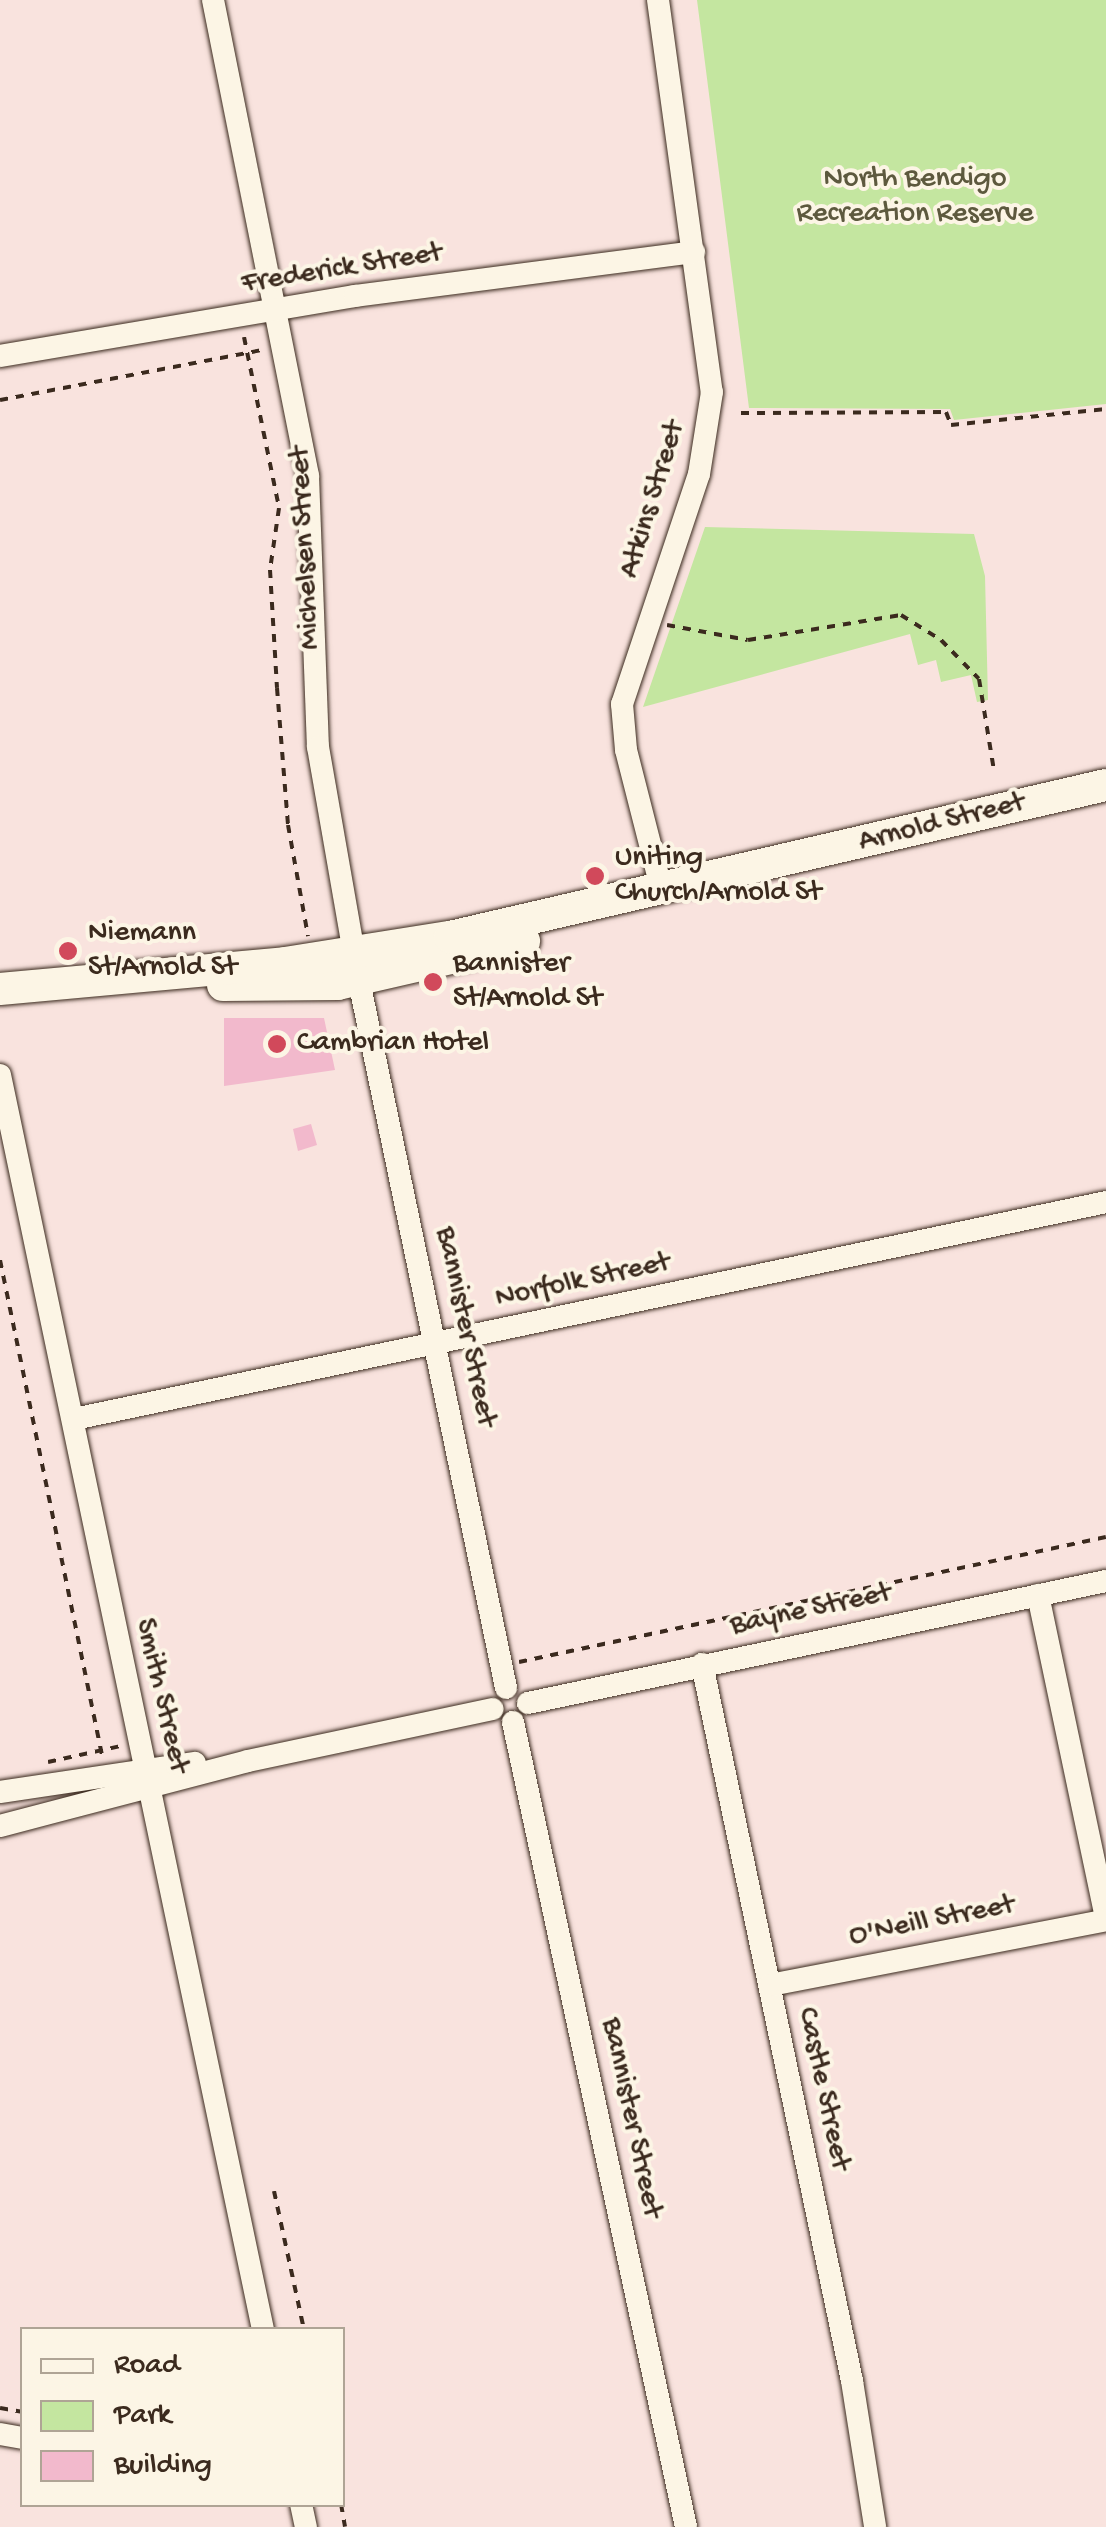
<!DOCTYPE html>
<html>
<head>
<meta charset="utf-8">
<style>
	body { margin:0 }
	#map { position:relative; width:1106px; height:2527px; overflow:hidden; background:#f9e3de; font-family:"Gochi Hand",sans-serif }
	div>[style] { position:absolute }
	.green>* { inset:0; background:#c4e6a0 }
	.building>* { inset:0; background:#f2b9cc }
	.path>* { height:4px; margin-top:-2px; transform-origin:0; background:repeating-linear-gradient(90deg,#3b2a1e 0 8px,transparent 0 16px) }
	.roads { filter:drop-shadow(0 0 2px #3b2a1e) drop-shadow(0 0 2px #3b2a1e) }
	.street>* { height:22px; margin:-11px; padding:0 11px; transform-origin:11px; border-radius:11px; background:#fcf5e5 }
	.secondary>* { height:32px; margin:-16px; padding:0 16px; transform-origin:16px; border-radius:16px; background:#fcf5e5 }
	.dots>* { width:28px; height:28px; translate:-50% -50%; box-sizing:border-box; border:5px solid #fcf5e5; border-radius:50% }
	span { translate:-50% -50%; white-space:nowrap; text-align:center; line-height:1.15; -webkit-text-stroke:8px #fcf5e5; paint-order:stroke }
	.park-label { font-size:30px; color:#5d593e }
	.street-label { font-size:30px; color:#3b2a1e }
	.poi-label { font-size:30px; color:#3b2a1e }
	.left { translate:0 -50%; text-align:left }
	.legend { position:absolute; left:20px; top:2327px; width:325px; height:180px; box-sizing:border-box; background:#fcf5e5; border:2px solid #afa495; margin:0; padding:12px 18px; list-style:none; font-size:30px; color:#3b2a1e }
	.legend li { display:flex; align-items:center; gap:20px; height:50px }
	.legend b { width:50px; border:2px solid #afa495 }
</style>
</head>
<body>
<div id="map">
	<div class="green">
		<i style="clip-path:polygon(697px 0,1106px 0,1106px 404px,954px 420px,950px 409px,749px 408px)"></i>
		<i style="clip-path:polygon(705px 527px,974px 534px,985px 576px,988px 700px,977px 702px,971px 675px,941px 682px,936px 660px,918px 665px,910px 634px,643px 707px)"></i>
	</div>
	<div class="building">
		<i style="clip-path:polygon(224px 1018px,324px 1018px,335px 1070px,224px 1086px)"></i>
		<i style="clip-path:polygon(311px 1124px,317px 1145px,298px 1151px,293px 1129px)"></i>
	</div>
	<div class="path">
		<i style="left:244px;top:337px;width:175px;rotate:78.4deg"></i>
		<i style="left:279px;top:508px;width:63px;rotate:98.3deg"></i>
		<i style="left:270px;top:570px;width:118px;rotate:86.6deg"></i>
		<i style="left:277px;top:688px;width:137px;rotate:85.4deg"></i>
		<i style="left:288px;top:825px;width:113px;rotate:79.8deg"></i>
		<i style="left:0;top:400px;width:266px;rotate:-10.8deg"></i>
		<i style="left:741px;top:413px;width:205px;rotate:-0.3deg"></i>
		<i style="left:946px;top:412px;width:14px;rotate:69deg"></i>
		<i style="left:951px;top:425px;width:156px;rotate:-5.9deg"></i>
		<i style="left:667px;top:625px;width:82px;rotate:10.5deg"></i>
		<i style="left:748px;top:640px;width:155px;rotate:-9.3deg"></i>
		<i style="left:901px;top:615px;width:47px;rotate:32deg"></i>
		<i style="left:941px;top:640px;width:54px;rotate:45.7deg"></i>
		<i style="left:979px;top:679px;width:93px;rotate:80.7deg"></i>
		<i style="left:0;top:1260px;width:505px;rotate:78.36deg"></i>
		<i style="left:519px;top:1662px;width:600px;rotate:-12.02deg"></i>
		<i style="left:48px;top:1762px;width:75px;rotate:-12.4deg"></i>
		<i style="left:274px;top:2191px;width:142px;rotate:77.8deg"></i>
		<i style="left:0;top:2408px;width:22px;rotate:10deg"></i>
		<i style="left:341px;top:2504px;width:23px;rotate:80deg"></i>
	</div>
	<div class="roads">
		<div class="street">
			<i style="left:213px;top:0;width:485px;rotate:78.7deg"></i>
			<i style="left:308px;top:476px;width:271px;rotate:87.9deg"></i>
			<i style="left:318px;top:747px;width:209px;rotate:80.1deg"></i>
			<i style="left:658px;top:0;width:396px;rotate:82.2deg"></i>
			<i style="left:712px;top:392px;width:83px;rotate:99deg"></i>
			<i style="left:699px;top:474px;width:243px;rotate:108.5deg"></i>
			<i style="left:622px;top:704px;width:46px;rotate:85deg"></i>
			<i style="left:626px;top:750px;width:146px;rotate:75.7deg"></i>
			<i style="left:0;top:356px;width:360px;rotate:-9.6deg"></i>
			<i style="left:355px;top:296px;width:342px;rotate:-7.4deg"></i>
			<i style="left:359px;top:981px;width:722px;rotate:78.25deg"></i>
			<i style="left:0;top:1075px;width:1282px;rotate:78.16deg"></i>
			<i style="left:74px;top:1419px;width:1055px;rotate:-11.87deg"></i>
			<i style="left:1038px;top:1595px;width:330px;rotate:78.1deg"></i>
			<i style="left:702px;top:1664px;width:733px;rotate:78.18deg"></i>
			<i style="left:852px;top:2381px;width:148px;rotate:81deg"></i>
			<i style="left:528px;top:1703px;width:591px;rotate:-11.92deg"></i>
			<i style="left:513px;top:1722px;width:823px;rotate:77.87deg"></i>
			<i style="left:0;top:1792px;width:197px;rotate:-8.5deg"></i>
			<i style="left:0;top:1826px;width:256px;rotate:-14.7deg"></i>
			<i style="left:248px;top:1761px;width:250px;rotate:-12deg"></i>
			<i style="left:770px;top:1985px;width:342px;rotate:-10.9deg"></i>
			<i style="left:0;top:2434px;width:22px;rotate:10deg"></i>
			<i style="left:301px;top:2504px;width:24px;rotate:78deg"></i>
		</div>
		<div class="secondary">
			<i style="left:223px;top:985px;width:115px;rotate:-0.5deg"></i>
			<i style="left:338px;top:984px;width:191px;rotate:-13deg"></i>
			<i style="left:0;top:989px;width:286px;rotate:-5.2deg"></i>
			<i style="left:285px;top:963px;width:167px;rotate:-9deg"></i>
			<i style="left:450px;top:937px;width:673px;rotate:-13.05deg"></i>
		</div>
	</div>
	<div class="dots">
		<i style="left:595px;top:876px;background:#d1495b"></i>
		<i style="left:68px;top:951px;background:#d1495b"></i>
		<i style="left:433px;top:982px;background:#d1495b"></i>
		<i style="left:277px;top:1044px;background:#d1495b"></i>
	</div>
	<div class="park-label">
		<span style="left:915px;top:197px">North Bendigo<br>Recreation Reserve</span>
	</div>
	<div class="street-label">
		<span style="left:342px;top:270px;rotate:-9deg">Frederick Street</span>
		<span style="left:654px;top:500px;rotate:-73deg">Atkins Street</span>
		<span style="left:307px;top:548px;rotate:-93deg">Michelsen Street</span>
		<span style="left:942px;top:824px;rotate:-14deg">Arnold Street</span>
		<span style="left:583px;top:1282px;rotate:-12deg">Norfolk Street</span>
		<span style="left:464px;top:1327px;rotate:78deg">Bannister Street</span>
		<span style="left:811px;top:1611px;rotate:-12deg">Bayne Street</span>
		<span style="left:160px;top:1696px;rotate:77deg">Smith Street</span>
		<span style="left:932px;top:1922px;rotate:-11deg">O'Neill Street</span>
		<span style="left:822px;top:2089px;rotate:78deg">Castle Street</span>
		<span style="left:630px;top:2118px;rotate:78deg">Bannister Street</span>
	</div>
	<div class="poi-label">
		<span class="left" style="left:615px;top:876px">Uniting<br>Church/Arnold St</span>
		<span class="left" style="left:88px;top:951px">Niemann<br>St/Arnold St</span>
		<span class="left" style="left:453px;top:982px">Bannister<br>St/Arnold St</span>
		<span class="left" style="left:297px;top:1044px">Cambrian Hotel</span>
	</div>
	<ul class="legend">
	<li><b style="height:12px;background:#fcf5e5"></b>Road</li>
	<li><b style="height:28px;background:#c4e6a0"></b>Park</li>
	<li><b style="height:28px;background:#f2b9cc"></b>Building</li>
	</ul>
</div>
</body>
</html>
